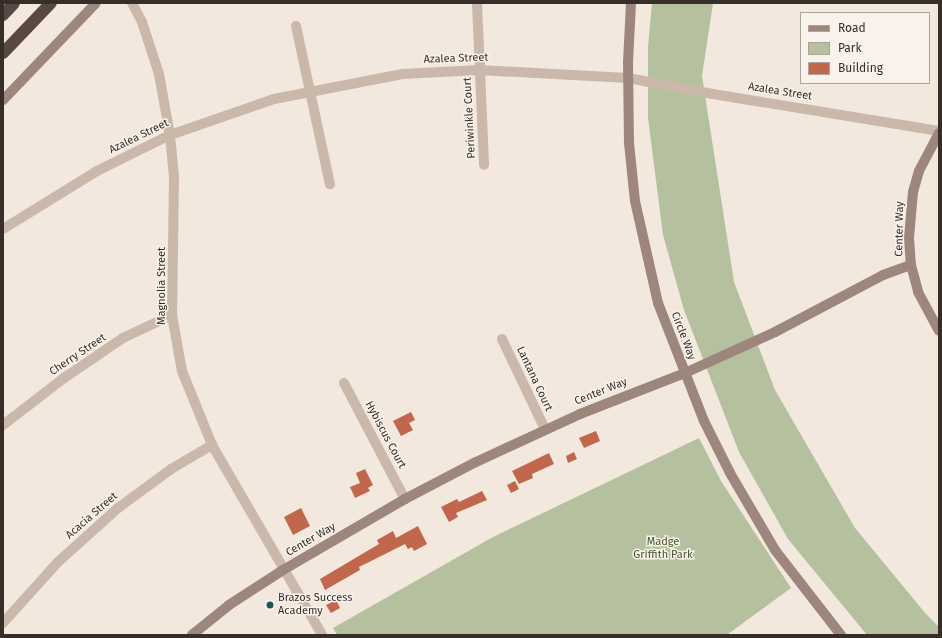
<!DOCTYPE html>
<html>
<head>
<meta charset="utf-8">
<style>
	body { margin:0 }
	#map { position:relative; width:942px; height:638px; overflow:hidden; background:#f2e8de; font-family:"Fira Sans",sans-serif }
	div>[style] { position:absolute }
	.green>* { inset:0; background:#b5c09e }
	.building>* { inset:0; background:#c1674d }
	.street>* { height:10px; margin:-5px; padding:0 5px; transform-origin:5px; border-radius:5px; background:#cab8aa }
	.secondary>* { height:10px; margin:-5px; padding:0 5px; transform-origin:5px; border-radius:5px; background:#9d877c }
	.highway>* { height:12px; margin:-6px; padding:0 6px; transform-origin:6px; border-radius:6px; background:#584841 }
	.dots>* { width:11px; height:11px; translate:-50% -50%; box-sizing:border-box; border:2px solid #f9f2ea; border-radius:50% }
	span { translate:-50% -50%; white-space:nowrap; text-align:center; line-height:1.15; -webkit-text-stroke:3px #f9f2ea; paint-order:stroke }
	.street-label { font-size:11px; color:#372e29 }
	.park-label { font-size:11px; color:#47552e }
	.poi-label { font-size:11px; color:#372e29 }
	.left { translate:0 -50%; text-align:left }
	.frame { position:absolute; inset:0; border:4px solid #372e29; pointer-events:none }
	.legend { position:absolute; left:800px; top:12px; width:130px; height:72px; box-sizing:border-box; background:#f9f2ea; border:1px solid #aba49d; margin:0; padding:5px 7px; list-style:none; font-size:12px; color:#372e29 }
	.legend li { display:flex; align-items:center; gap:8px; height:20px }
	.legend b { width:20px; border:1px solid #aba49d }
</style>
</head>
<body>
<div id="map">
	<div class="green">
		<i style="clip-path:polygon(652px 3px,713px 3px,702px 76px,734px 282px,775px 390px,855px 528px,926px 614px,939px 627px,939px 635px,867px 635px,788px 539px,739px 452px,684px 310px,663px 235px,648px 118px,648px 47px)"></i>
		<i style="clip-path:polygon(699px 438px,721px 481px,791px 588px,728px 634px,337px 635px,333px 628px,493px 537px)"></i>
	</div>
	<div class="building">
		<i style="clip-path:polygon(411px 412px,415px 420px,409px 423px,413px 430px,401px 436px,393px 421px)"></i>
		<i style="clip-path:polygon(596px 431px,600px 441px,584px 448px,579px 438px)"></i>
		<i style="clip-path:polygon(574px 452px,577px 459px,568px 463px,566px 456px)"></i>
		<i style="clip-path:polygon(549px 453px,554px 464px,532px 474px,533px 478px,519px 484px,512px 471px)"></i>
		<i style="clip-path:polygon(365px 469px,373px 485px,368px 488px,370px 491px,355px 498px,350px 487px,360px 483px,356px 473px)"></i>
		<i style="clip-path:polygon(515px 481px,519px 489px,511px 493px,507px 485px)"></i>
		<i style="clip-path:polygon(482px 491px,487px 500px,456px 513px,458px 517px,449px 522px,441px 507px,457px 499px,459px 502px)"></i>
		<i style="clip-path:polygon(301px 508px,310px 526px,293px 535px,284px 517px)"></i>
		<i style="clip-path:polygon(418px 526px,427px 544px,414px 551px,412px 547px,408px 549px,405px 544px,359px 567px,360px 570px,325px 590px,320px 579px,379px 544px,377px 540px,393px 531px,396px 538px)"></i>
		<i style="clip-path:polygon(336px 600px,340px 608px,331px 613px,326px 605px)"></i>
	</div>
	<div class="street">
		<i style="left:132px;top:3px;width:21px;rotate:62deg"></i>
		<i style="left:142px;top:22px;width:55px;rotate:71.9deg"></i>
		<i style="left:159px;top:74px;width:62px;rotate:79.8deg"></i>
		<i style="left:170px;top:135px;width:42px;rotate:84.6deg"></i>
		<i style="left:174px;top:177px;width:138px;rotate:90.8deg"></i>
		<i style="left:172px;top:315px;width:57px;rotate:79.9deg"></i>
		<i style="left:182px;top:371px;width:80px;rotate:67.9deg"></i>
		<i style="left:212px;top:445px;width:220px;rotate:59.9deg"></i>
		<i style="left:477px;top:3px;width:162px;rotate:87.5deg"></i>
		<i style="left:296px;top:26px;width:162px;rotate:77.9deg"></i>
		<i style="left:3px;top:229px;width:110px;rotate:-31.7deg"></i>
		<i style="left:97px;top:171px;width:81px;rotate:-26.3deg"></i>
		<i style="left:170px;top:135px;width:110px;rotate:-19.1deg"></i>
		<i style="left:274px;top:99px;width:131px;rotate:-11deg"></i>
		<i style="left:403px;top:74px;width:76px;rotate:-3deg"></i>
		<i style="left:479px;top:70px;width:149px;rotate:3.1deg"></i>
		<i style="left:628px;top:78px;width:86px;rotate:10.7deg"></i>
		<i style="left:713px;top:94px;width:229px;rotate:9.3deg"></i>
		<i style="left:502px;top:339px;width:100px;rotate:64.5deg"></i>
		<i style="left:344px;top:383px;width:131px;rotate:62.3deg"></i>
		<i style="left:3px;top:425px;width:77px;rotate:-37.6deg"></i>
		<i style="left:64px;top:378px;width:71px;rotate:-34.1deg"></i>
		<i style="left:123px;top:338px;width:54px;rotate:-25.1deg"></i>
		<i style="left:3px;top:623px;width:82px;rotate:-48deg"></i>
		<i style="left:58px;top:562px;width:81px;rotate:-42deg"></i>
		<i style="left:118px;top:508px;width:66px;rotate:-36.3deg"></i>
		<i style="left:171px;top:469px;width:48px;rotate:-30.3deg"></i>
	</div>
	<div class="secondary">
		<i style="left:631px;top:3px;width:59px;rotate:92.9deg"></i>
		<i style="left:628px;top:62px;width:81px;rotate:89.3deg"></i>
		<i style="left:629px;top:143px;width:58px;rotate:84.1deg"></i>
		<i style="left:635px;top:201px;width:105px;rotate:77.3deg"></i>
		<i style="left:658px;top:303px;width:127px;rotate:68.7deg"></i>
		<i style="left:704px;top:421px;width:58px;rotate:63.4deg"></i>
		<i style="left:730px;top:473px;width:89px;rotate:59.7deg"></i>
		<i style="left:775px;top:550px;width:108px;rotate:52.2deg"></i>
		<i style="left:3px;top:100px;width:134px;rotate:-46.2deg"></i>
		<i style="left:939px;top:133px;width:43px;rotate:117.8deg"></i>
		<i style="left:919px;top:171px;width:22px;rotate:106deg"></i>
		<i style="left:913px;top:192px;width:46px;rotate:95deg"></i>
		<i style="left:909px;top:238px;width:27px;rotate:86deg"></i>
		<i style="left:911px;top:265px;width:28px;rotate:75deg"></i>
		<i style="left:918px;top:292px;width:44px;rotate:61.7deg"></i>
		<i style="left:192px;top:635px;width:48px;rotate:-39deg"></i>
		<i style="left:229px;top:605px;width:64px;rotate:-32.9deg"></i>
		<i style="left:283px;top:570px;width:141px;rotate:-30.2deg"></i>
		<i style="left:405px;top:499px;width:78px;rotate:-27.6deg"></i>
		<i style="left:474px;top:463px;width:117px;rotate:-24.8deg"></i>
		<i style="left:580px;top:414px;width:113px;rotate:-21.3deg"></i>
		<i style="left:685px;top:373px;width:99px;rotate:-24.5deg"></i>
		<i style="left:775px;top:332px;width:122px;rotate:-27.8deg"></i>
		<i style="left:883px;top:275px;width:30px;rotate:-20deg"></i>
	</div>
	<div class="highway">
		<i style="left:3px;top:15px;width:16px;rotate:-47deg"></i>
		<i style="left:3px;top:53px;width:69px;rotate:-46.2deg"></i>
	</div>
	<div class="dots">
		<i style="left:270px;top:605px;background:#205457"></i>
	</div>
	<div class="street-label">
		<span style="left:456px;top:59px;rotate:-2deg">Azalea Street</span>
		<span style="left:780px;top:92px;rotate:9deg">Azalea Street</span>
		<span style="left:470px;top:118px;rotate:-93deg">Periwinkle Court</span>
		<span style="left:139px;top:137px;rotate:-26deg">Azalea Street</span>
		<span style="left:900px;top:229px;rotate:-89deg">Center Way</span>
		<span style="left:162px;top:286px;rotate:-90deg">Magnolia Street</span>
		<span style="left:683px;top:336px;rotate:69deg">Circle Way</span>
		<span style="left:78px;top:355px;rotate:-34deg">Cherry Street</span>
		<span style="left:534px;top:379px;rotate:65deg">Lantana Court</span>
		<span style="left:601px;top:392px;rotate:-22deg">Center Way</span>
		<span style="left:385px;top:435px;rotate:62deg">Hybiscus Court</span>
		<span style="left:92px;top:516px;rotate:-41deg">Acacia Street</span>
		<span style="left:311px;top:540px;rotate:-30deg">Center Way</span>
	</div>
	<div class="park-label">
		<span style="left:663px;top:549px">Madge<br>Griffith Park</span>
	</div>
	<div class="poi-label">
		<span class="left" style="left:278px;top:605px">Brazos Success<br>Academy</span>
	</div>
	<div class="frame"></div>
	<ul class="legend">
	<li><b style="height:5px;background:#9d877c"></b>Road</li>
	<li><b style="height:11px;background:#b5c09e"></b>Park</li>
	<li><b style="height:11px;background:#c1674d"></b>Building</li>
	</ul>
</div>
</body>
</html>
